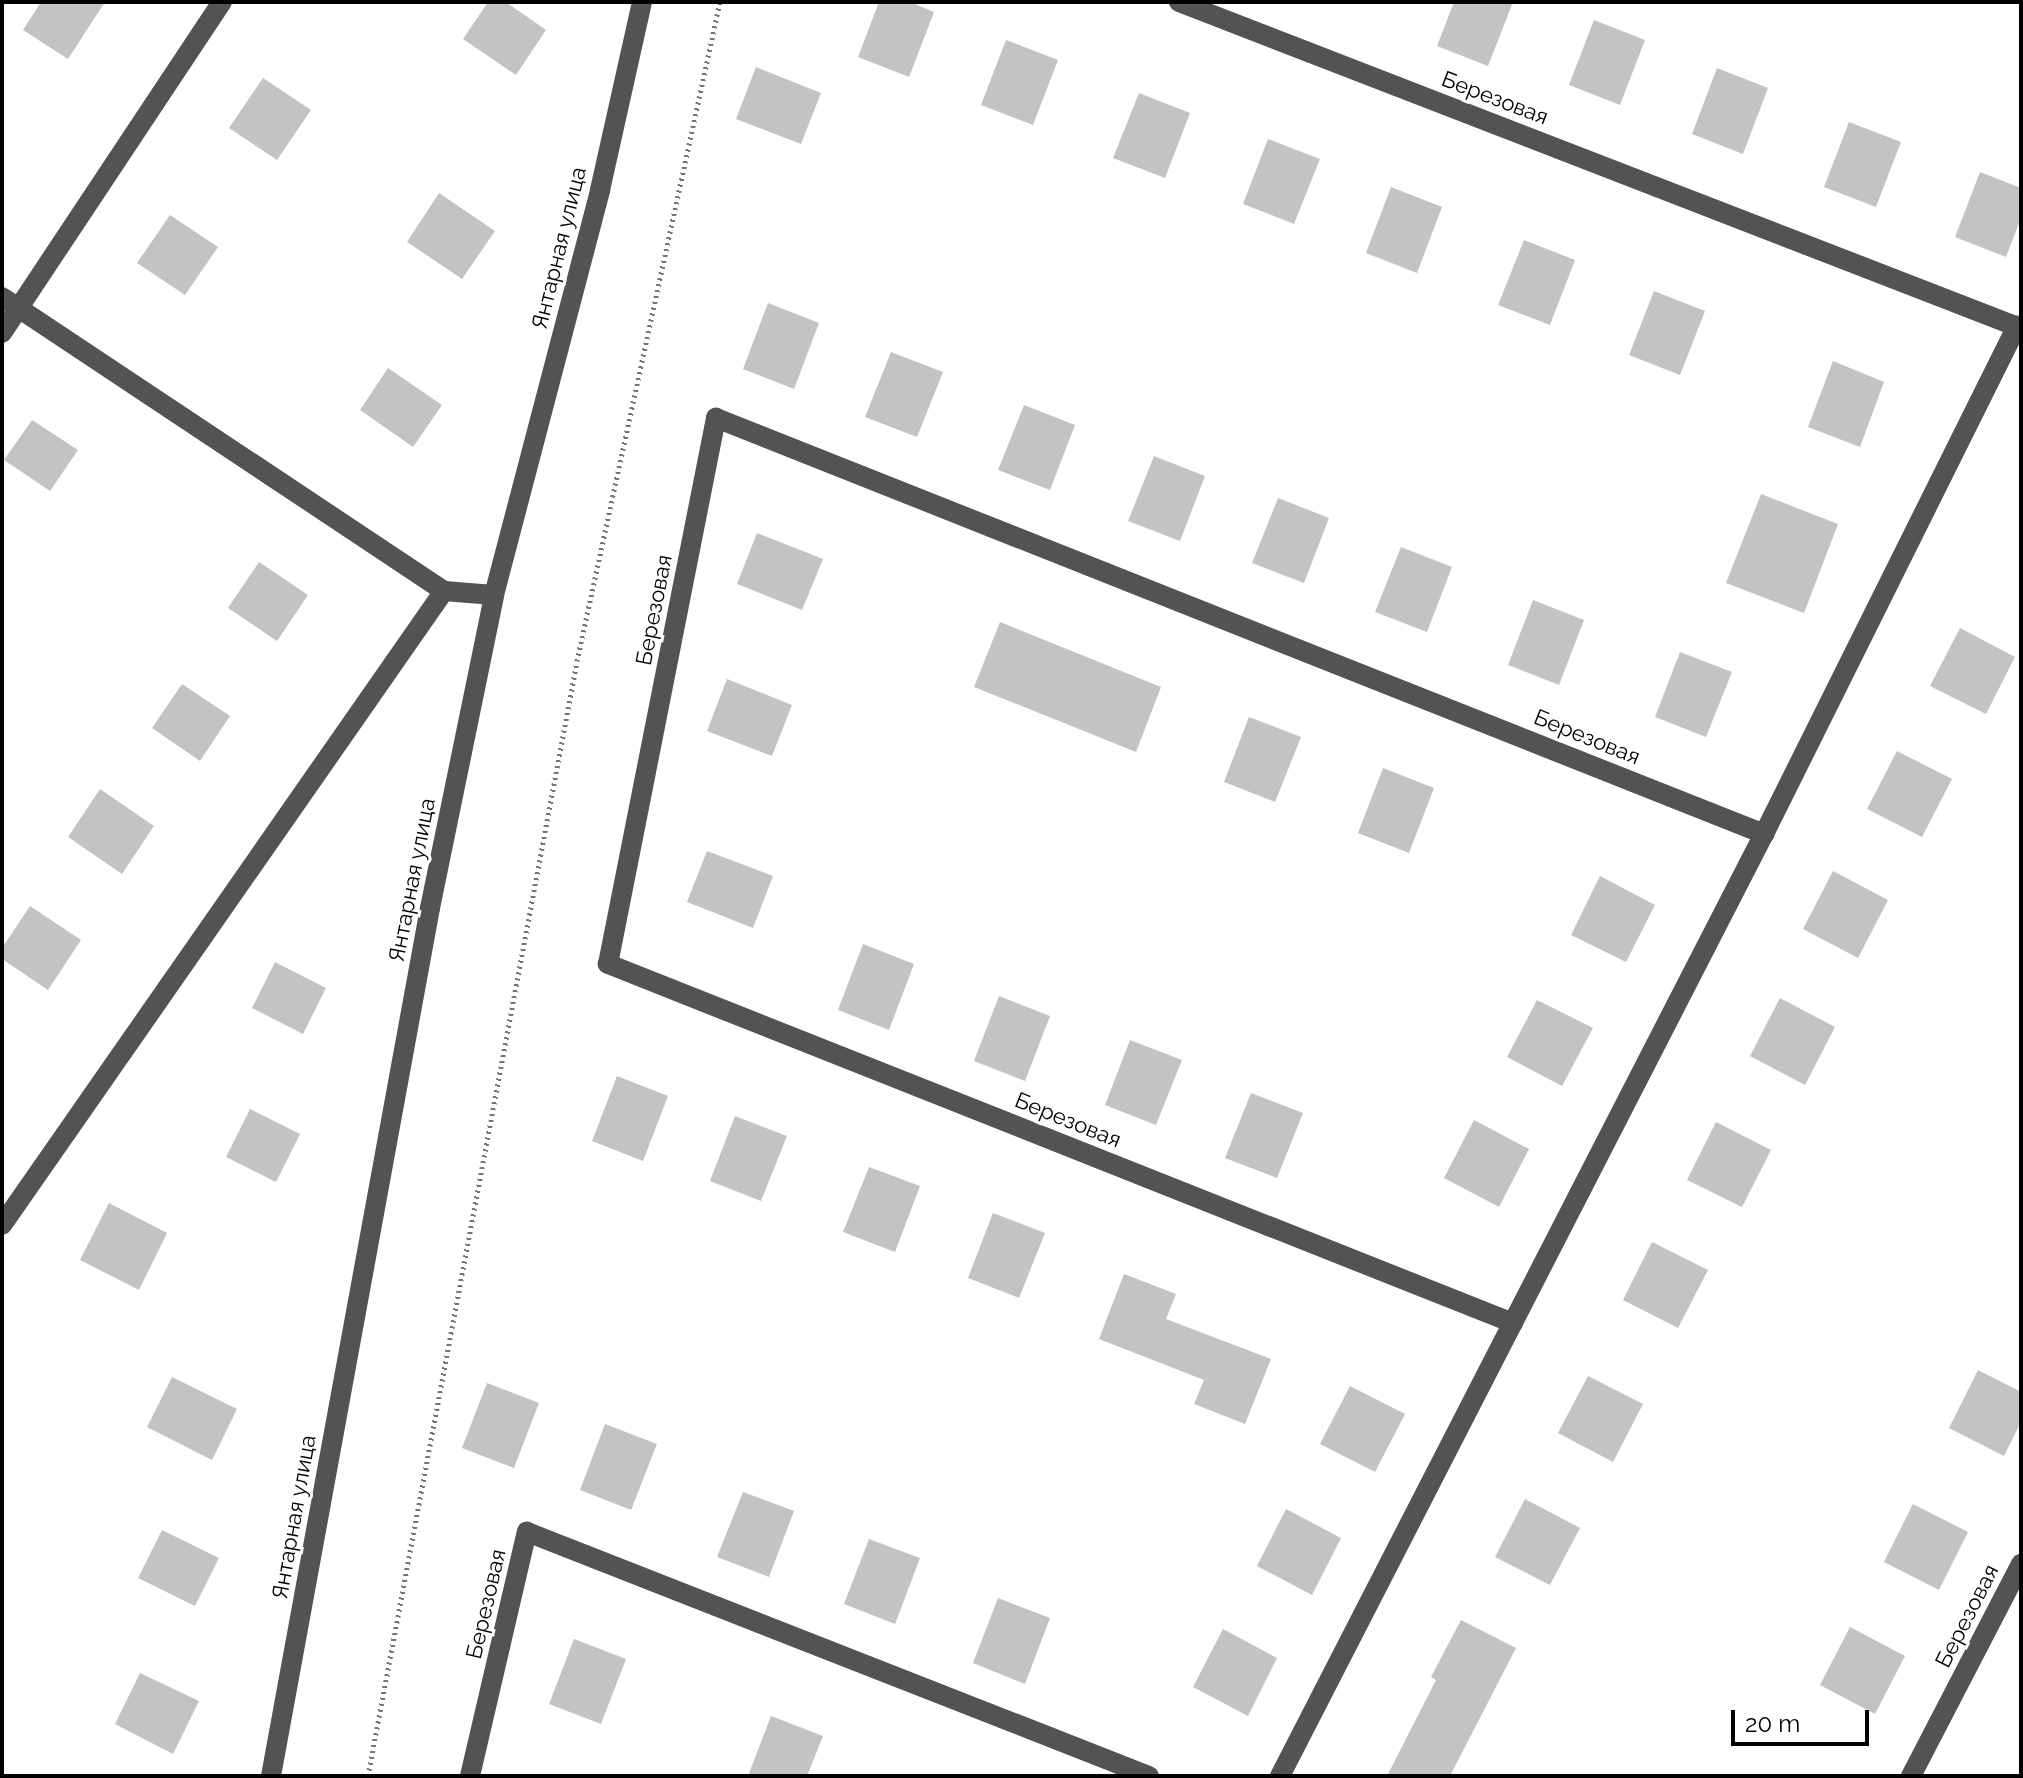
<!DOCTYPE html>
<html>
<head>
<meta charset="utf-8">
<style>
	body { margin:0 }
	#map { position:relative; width:2023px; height:1778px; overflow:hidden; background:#fff; font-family:Raleway,sans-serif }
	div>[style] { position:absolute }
	.building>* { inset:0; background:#c3c3c3 }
	.path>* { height:5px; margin-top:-2.5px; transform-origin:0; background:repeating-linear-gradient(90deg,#757575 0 2px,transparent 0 6px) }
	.minor>* { height:20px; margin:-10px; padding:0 10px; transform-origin:10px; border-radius:10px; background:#535353 }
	span { translate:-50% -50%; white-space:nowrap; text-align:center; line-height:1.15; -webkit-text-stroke:6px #fff; paint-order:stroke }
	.street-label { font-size:22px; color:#000 }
	.frame { position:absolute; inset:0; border:4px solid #000; pointer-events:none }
	.scale { position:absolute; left:1731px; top:1710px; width:138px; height:36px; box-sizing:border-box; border:4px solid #000; border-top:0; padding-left:10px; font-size:24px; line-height:28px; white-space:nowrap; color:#000; -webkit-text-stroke:6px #fff; paint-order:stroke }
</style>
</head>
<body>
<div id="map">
	<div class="building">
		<i style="clip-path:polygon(41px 2px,105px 2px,68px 59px,23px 30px)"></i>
		<i style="clip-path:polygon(488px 2px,506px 2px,546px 30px,516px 75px,463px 39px)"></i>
		<i style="clip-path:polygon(879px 2px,910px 2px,934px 12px,909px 77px,858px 57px)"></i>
		<i style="clip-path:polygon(1454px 2px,1513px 2px,1488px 66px,1437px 46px)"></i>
		<i style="clip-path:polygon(1594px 20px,1645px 40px,1620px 105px,1569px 85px)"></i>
		<i style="clip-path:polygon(1006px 40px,1058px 60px,1033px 125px,981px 105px)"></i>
		<i style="clip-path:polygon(756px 67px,821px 93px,801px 144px,736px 119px)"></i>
		<i style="clip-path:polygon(1717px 68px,1768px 88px,1743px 154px,1692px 134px)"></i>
		<i style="clip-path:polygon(263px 78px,311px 110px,277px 160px,229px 128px)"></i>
		<i style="clip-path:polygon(1139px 93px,1190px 113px,1165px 178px,1113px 158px)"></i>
		<i style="clip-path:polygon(1849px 122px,1901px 142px,1876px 207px,1824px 187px)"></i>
		<i style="clip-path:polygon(1268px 139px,1320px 159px,1294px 224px,1243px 204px)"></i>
		<i style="clip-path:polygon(1980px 172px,2021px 188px,2021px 218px,2006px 257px,1955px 237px)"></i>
		<i style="clip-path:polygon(1391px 187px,1442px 207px,1417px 273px,1366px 253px)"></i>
		<i style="clip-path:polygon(439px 193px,495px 231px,462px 279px,407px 242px)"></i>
		<i style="clip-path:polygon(170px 215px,218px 247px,185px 295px,137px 263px)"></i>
		<i style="clip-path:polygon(1524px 240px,1575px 260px,1550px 325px,1498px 305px)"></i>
		<i style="clip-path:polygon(1654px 291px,1705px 311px,1680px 375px,1629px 355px)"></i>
		<i style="clip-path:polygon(768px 303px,819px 323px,794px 389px,743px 369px)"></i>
		<i style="clip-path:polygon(891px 352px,943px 372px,917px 437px,865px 417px)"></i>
		<i style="clip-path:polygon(1833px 361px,1884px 382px,1860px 447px,1808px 427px)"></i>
		<i style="clip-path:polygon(388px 368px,442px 405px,413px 447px,360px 410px)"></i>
		<i style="clip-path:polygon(1024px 405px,1075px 425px,1050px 490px,998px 470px)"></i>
		<i style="clip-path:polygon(32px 420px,78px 450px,50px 491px,4px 460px)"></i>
		<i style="clip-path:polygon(1154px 456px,1205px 476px,1180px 541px,1128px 521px)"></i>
		<i style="clip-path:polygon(1761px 494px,1838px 524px,1804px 613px,1726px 583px)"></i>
		<i style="clip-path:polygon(1278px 498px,1329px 518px,1304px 583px,1252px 563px)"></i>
		<i style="clip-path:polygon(757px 533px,823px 559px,802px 610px,737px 584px)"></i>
		<i style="clip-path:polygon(1401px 547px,1452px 567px,1427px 632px,1375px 612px)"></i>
		<i style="clip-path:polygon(259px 562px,308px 595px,277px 641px,228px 608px)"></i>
		<i style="clip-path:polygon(1533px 600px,1584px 620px,1559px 685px,1508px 665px)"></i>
		<i style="clip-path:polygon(1000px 622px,1161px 687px,1136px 752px,974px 687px)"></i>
		<i style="clip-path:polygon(1960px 628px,2015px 657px,1986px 714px,1930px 686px)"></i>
		<i style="clip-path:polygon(1680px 652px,1732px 672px,1706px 737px,1655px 717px)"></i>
		<i style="clip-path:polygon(727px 679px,792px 705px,772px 756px,707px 731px)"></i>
		<i style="clip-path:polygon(182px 684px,230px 716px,200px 761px,152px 728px)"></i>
		<i style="clip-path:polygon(1249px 717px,1301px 737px,1275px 802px,1224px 782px)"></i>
		<i style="clip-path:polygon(1897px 751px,1952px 779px,1922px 837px,1867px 809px)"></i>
		<i style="clip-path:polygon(1383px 768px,1434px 788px,1409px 853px,1358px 833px)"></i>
		<i style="clip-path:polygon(100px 789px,154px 826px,122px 874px,68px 837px)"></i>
		<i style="clip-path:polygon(707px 851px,773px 876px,753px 928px,687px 902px)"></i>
		<i style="clip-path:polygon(1833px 871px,1888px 900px,1858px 958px,1803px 929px)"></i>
		<i style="clip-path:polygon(1600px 876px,1655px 905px,1626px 962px,1571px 935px)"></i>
		<i style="clip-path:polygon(30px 906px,81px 940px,48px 990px,2px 959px,2px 948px)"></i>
		<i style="clip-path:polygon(863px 944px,914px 964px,889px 1030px,838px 1010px)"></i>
		<i style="clip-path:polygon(275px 962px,326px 988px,303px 1034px,252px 1008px)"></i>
		<i style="clip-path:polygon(999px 996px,1050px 1016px,1025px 1081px,974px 1061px)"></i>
		<i style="clip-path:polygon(1780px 998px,1835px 1027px,1805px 1085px,1750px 1056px)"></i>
		<i style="clip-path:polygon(1537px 1000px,1593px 1028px,1562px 1086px,1507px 1057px)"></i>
		<i style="clip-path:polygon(1130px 1040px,1182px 1060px,1156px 1125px,1105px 1105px)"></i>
		<i style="clip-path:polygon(617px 1076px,668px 1096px,643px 1161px,592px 1141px)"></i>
		<i style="clip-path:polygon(1251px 1093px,1303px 1113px,1277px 1178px,1225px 1158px)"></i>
		<i style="clip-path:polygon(250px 1109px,300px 1134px,276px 1182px,226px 1157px)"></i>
		<i style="clip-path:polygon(735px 1116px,787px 1136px,761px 1201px,710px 1181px)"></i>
		<i style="clip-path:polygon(1474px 1120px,1529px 1149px,1499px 1207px,1444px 1178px)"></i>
		<i style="clip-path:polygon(1716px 1122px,1771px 1150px,1742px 1207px,1687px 1180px)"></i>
		<i style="clip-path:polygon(869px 1167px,920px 1186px,895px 1252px,843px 1232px)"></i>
		<i style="clip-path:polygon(109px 1203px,167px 1233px,139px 1290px,80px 1260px)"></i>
		<i style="clip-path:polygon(993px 1213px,1045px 1233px,1019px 1298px,968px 1278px)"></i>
		<i style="clip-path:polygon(1652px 1242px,1708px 1270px,1678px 1328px,1623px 1300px)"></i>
		<i style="clip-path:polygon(1124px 1274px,1176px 1294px,1166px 1319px,1271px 1359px,1245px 1424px,1194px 1404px,1204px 1380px,1099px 1339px)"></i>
		<i style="clip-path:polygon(1978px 1370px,2021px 1392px,2021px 1422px,2004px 1456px,1949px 1428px)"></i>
		<i style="clip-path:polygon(1588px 1376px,1643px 1404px,1613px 1462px,1558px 1433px)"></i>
		<i style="clip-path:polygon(172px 1377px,237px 1409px,212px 1460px,147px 1427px)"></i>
		<i style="clip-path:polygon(487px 1383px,539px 1403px,514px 1468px,462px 1448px)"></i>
		<i style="clip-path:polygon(1350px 1386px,1405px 1414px,1375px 1472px,1320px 1444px)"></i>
		<i style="clip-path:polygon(605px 1424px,657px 1444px,631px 1510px,580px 1490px)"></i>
		<i style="clip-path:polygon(743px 1492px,794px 1511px,769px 1577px,717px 1557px)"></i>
		<i style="clip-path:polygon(1525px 1499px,1580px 1528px,1550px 1585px,1495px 1557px)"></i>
		<i style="clip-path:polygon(1913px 1504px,1968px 1532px,1939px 1590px,1884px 1562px)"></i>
		<i style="clip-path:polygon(1286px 1509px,1341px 1538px,1312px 1595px,1257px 1566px)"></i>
		<i style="clip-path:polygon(162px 1530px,219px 1558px,195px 1606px,138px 1578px)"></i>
		<i style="clip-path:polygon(869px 1539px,920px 1558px,895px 1624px,844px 1604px)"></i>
		<i style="clip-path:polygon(998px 1598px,1050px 1618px,1025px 1684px,973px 1663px)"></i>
		<i style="clip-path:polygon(1461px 1620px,1516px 1648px,1450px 1776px,1387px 1776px,1436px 1680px,1431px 1677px)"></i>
		<i style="clip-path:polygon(1850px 1627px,1905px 1656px,1875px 1714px,1820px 1685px)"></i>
		<i style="clip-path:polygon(1223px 1629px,1277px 1658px,1248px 1716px,1193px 1687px)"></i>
		<i style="clip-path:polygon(574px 1639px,626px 1659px,601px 1724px,549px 1704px)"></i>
		<i style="clip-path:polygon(140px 1673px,199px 1701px,173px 1754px,115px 1724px)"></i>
		<i style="clip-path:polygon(771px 1716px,823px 1736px,807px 1776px,748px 1776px)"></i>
	</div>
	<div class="path">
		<i style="left:368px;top:1776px;width:1134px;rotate:-79.38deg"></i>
		<i style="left:577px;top:661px;width:674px;rotate:-77.76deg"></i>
	</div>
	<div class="minor">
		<i style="left:1179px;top:2px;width:903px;rotate:21.17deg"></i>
		<i style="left:2px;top:297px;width:531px;rotate:33.63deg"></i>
		<i style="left:444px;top:591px;width:50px;rotate:4.6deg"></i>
		<i style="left:2px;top:333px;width:397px;rotate:-56.4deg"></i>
		<i style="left:2px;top:1225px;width:773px;rotate:-55.12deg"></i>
		<i style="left:1513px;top:1323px;width:974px;rotate:-158.36deg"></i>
		<i style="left:608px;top:964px;width:557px;rotate:-78.81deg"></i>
		<i style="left:716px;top:418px;width:1128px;rotate:21.65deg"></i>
		<i style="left:271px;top:1776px;width:882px;rotate:-79.62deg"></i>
		<i style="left:430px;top:908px;width:319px;rotate:-78.4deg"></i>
		<i style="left:494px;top:595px;width:419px;rotate:-75.3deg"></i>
		<i style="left:600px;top:190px;width:193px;rotate:-77.4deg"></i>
		<i style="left:470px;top:1776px;width:251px;rotate:-76.9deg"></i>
		<i style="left:527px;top:1532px;width:668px;rotate:21.42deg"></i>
		<i style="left:1280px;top:1776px;width:1059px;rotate:-62.81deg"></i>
		<i style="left:1764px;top:834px;width:568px;rotate:-63.53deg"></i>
		<i style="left:1911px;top:1776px;width:239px;rotate:-62.6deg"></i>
	</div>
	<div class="street-label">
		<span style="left:1495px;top:98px;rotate:21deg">Березовая</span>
		<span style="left:559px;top:248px;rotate:-76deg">Янтарная улица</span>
		<span style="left:654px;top:610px;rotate:-79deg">Березовая</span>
		<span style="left:1587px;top:737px;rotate:22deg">Березовая</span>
		<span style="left:412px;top:880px;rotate:-79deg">Янтарная улица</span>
		<span style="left:1068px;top:1120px;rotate:22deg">Березовая</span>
		<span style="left:294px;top:1517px;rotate:-80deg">Янтарная улица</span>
		<span style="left:486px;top:1604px;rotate:-77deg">Березовая</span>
		<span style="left:1967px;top:1616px;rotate:-63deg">Березовая</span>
	</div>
	<div class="frame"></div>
	<div class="scale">20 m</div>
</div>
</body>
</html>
